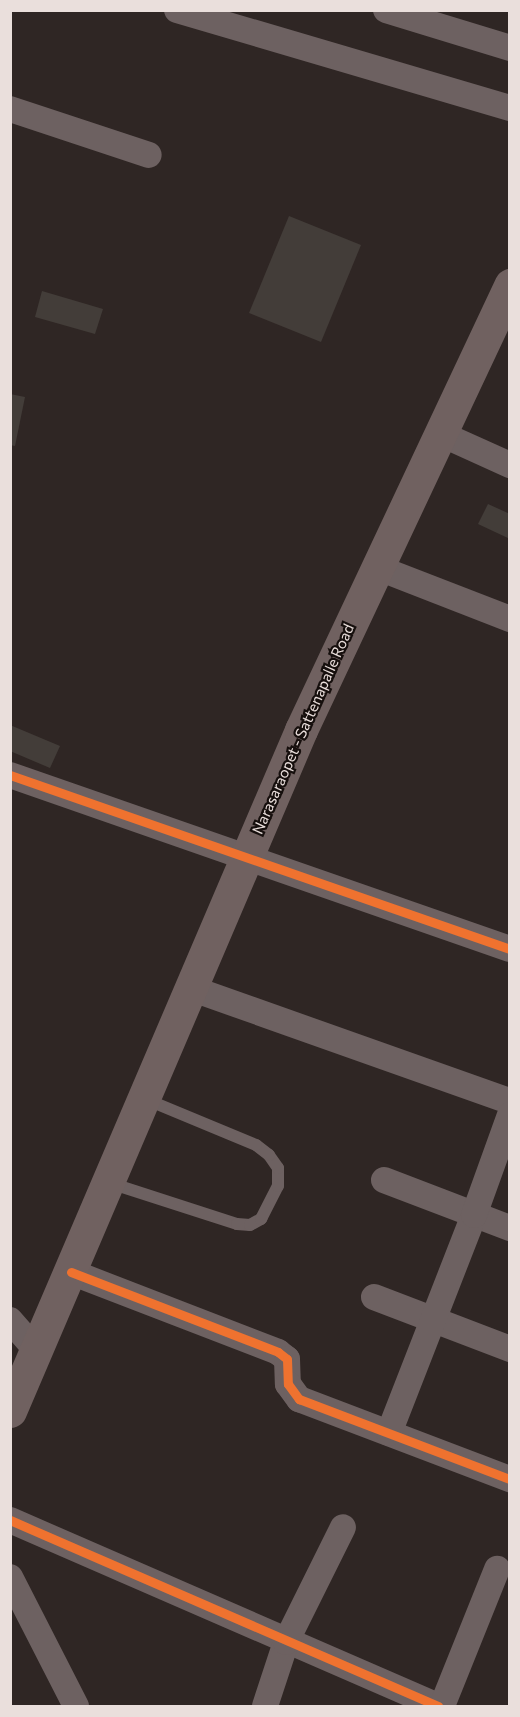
<!DOCTYPE html>
<html>
<head>
<meta charset="utf-8">
<style>
	body { margin:0 }
	#map { position:relative; width:520px; height:1717px; overflow:hidden; background:#2f2624; font-family:Commissioner,sans-serif }
	div>[style] { position:absolute }
	.building>* { inset:0; background:#433d39 }
	.lane>* { height:12px; margin:-6px; padding:0 6px; transform-origin:6px; border-radius:6px; background:#6d6161 }
	.street>* { height:26px; margin:-13px; padding:0 13px; transform-origin:13px; border-radius:13px; background:#6d6161 }
	.primary>* { height:33px; margin:-16.5px; padding:0 16.5px; transform-origin:16.5px; border-radius:16.5px; background:#706160 }
	.cycleway>* { height:9px; margin:-4.5px; padding:0 4.5px; transform-origin:4.5px; border-radius:4.5px; background:#ef722f }
	span { translate:-50% -50%; white-space:nowrap; text-align:center; line-height:1.15; -webkit-text-stroke:4.5px #160f0d; paint-order:stroke }
	.street-label { font-size:15px; color:#eadfdc }
	.frame { position:absolute; inset:0; border:12px solid #eadfdc; pointer-events:none }
</style>
</head>
<body>
<div id="map">
	<div class="building">
		<i style="clip-path:polygon(289px 216px,361px 245px,321px 342px,249px 313px)"></i>
		<i style="clip-path:polygon(42px 291px,103px 309px,95px 334px,35px 317px)"></i>
		<i style="clip-path:polygon(10px 394px,25px 397px,15px 446px,10px 445px)"></i>
		<i style="clip-path:polygon(488px 504px,510px 514px,510px 539px,478px 524px)"></i>
		<i style="clip-path:polygon(10px 725px,60px 746px,50px 768px,10px 751px)"></i>
	</div>
	<div class="lane">
		<i style="left:110px;top:1183px;width:133px;rotate:17.9deg"></i>
		<i style="left:237px;top:1224px;width:13px;rotate:4deg"></i>
		<i style="left:250px;top:1225px;width:13px;rotate:-29deg"></i>
		<i style="left:261px;top:1219px;width:37px;rotate:-63deg"></i>
		<i style="left:278px;top:1186px;width:18px;rotate:-90deg"></i>
		<i style="left:278px;top:1168px;width:16px;rotate:-125deg"></i>
		<i style="left:269px;top:1155px;width:16px;rotate:-142deg"></i>
		<i style="left:256px;top:1145px;width:120px;rotate:-157.5deg"></i>
	</div>
	<div class="street">
		<i style="left:177px;top:10px;width:347px;rotate:16.4deg"></i>
		<i style="left:386px;top:10px;width:130px;rotate:17deg"></i>
		<i style="left:10px;top:109px;width:146px;rotate:18.3deg"></i>
		<i style="left:439px;top:433px;width:78px;rotate:24.3deg"></i>
		<i style="left:376px;top:567px;width:144px;rotate:21.2deg"></i>
		<i style="left:10px;top:775px;width:529px;rotate:19.19deg"></i>
		<i style="left:193px;top:989px;width:336px;rotate:19.5deg"></i>
		<i style="left:384px;top:1180px;width:135px;rotate:20.9deg"></i>
		<i style="left:71px;top:1272px;width:222px;rotate:21.1deg"></i>
		<i style="left:278px;top:1352px;width:11px;rotate:38deg"></i>
		<i style="left:287px;top:1359px;width:25px;rotate:88deg"></i>
		<i style="left:288px;top:1384px;width:19px;rotate:54deg"></i>
		<i style="left:299px;top:1399px;width:226px;rotate:20.8deg"></i>
		<i style="left:374px;top:1297px;width:146px;rotate:20.9deg"></i>
		<i style="left:10px;top:1320px;width:41px;rotate:48.9deg"></i>
		<i style="left:389px;top:1433px;width:234px;rotate:-68.7deg"></i>
		<i style="left:474px;top:1215px;width:106px;rotate:-70.2deg"></i>
		<i style="left:10px;top:1520px;width:467px;rotate:23.5deg"></i>
		<i style="left:10px;top:1577px;width:145px;rotate:62.9deg"></i>
		<i style="left:265px;top:1706px;width:67px;rotate:-71.8deg"></i>
		<i style="left:286px;top:1642px;width:128px;rotate:-63.6deg"></i>
		<i style="left:442px;top:1706px;width:148px;rotate:-68.1deg"></i>
	</div>
	<div class="primary">
		<i style="left:10px;top:1411px;width:741px;rotate:-66.86deg"></i>
		<i style="left:301px;top:730px;width:492px;rotate:-64.8deg"></i>
	</div>
	<div class="cycleway">
		<i style="left:10px;top:775px;width:529px;rotate:19.19deg"></i>
		<i style="left:71px;top:1272px;width:222px;rotate:21.1deg"></i>
		<i style="left:278px;top:1352px;width:11px;rotate:38deg"></i>
		<i style="left:287px;top:1359px;width:25px;rotate:88deg"></i>
		<i style="left:288px;top:1384px;width:19px;rotate:54deg"></i>
		<i style="left:299px;top:1399px;width:226px;rotate:20.8deg"></i>
		<i style="left:10px;top:1520px;width:467px;rotate:23.5deg"></i>
	</div>
	<div class="street-label">
		<span style="left:303px;top:729px;rotate:-66deg">Narasaraopet - Sattenapalle Road</span>
	</div>
	<div class="frame"></div>
</div>
</body>
</html>
